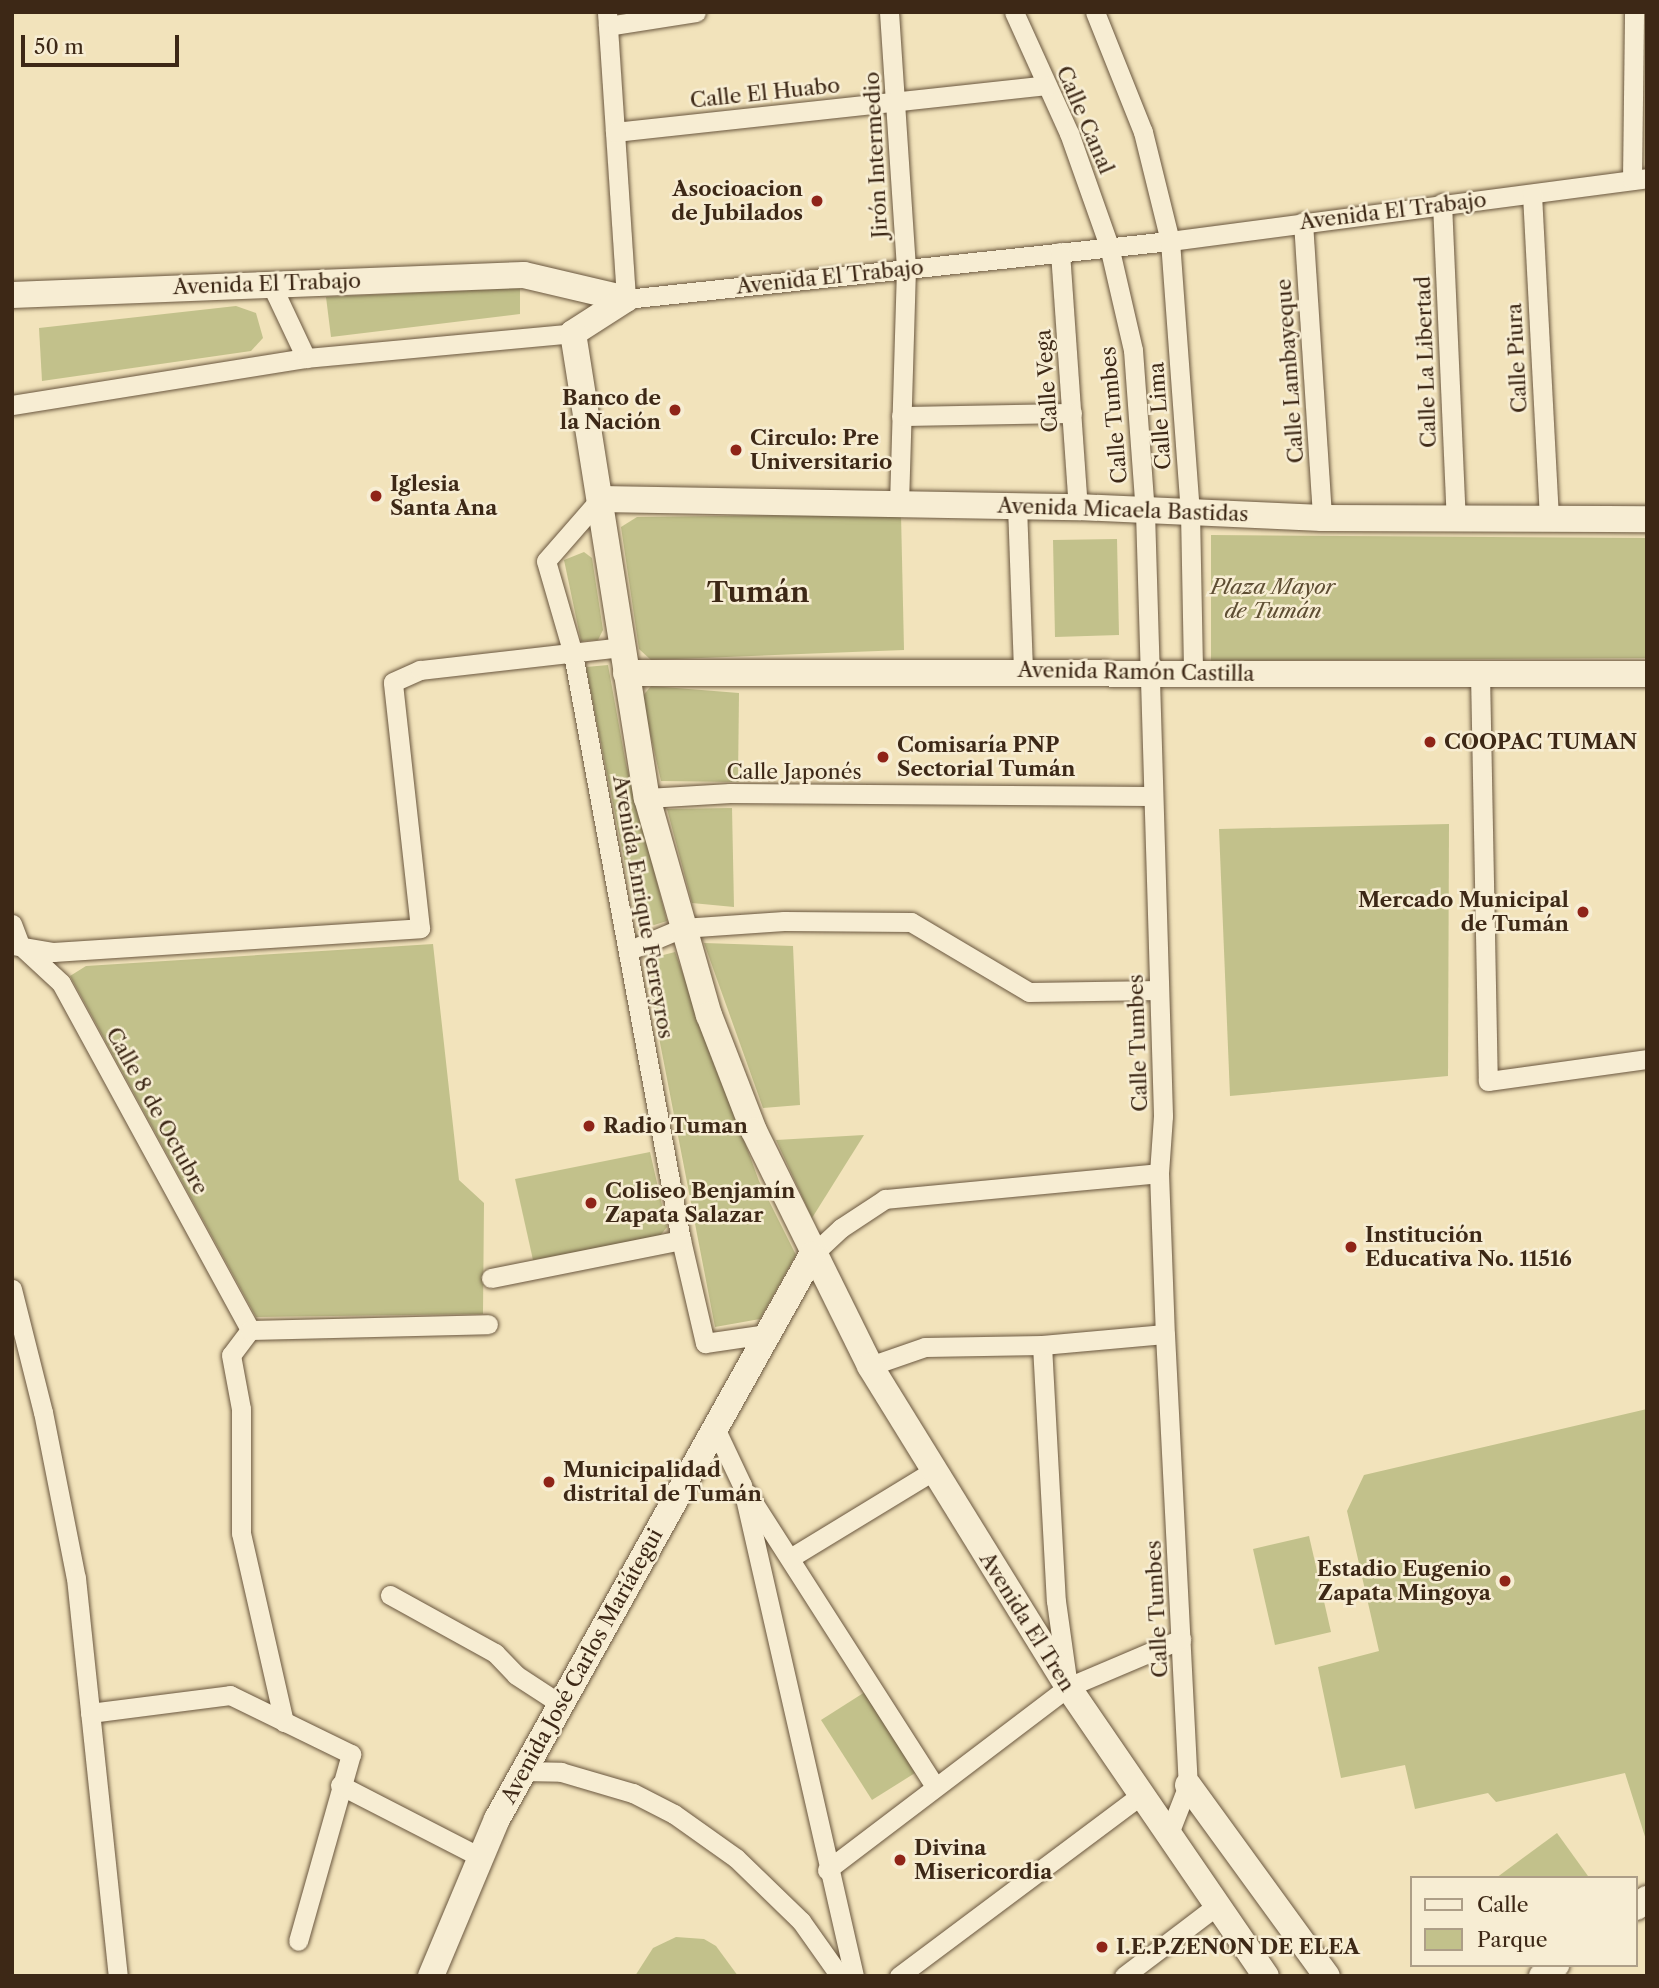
<!DOCTYPE html>
<html>
<head>
<meta charset="utf-8">
<style>
	body { margin:0 }
	#map { position:relative; width:1659px; height:1988px; overflow:hidden; background:#f2e3bb; font-family:"Libre Caslon Text",serif }
	div>[style] { position:absolute }
	.green>* { inset:0; background:#c2c18b }
	.roads { filter:drop-shadow(0 0 2px #6a573f) drop-shadow(0 0 2px #6a573f) }
	.street>* { height:19px; margin:-9.5px; padding:0 9.5px; transform-origin:9.5px; border-radius:9.5px; background:#f7edd3 }
	.secondary>* { height:26px; margin:-13px; padding:0 13px; transform-origin:13px; border-radius:13px; background:#f7edd3 }
	.dots>* { width:19px; height:19px; translate:-50% -50%; box-sizing:border-box; border:4px solid #f7edd3; border-radius:50% }
	span { translate:-50% -50%; white-space:nowrap; text-align:center; line-height:1.15; -webkit-text-stroke:5px #f7edd3; paint-order:stroke }
	.street-label { font-size:21px; color:#3d2816 }
	.poi-label { font-size:21px; color:#3d2816; font-weight:700 }
	.right { translate:-100% -50%; text-align:right }
	.left { translate:0 -50%; text-align:left }
	.park-label { font-size:21px; color:#5e4e33; font-style:italic }
	.district-label { font-size:28px; color:#3d2816; font-weight:700 }
	.frame { position:absolute; inset:0; border:14px solid #3d2816; pointer-events:none }
	.legend { position:absolute; left:1410px; top:1876px; width:228px; height:91px; box-sizing:border-box; background:#f7edd3; border:2px solid #ad9e87; margin:0; padding:9px 12px; list-style:none; font-size:21px; color:#3d2816 }
	.legend li { display:flex; align-items:center; gap:14px; height:35px }
	.legend b { width:35px; border:2px solid #ad9e87 }
	.scale { position:absolute; left:21px; top:35px; width:158px; height:32px; box-sizing:border-box; border:4px solid #3d2816; border-top:0; padding-left:9px; font-size:21px; line-height:24px; white-space:nowrap; color:#3d2816; -webkit-text-stroke:5px #f7edd3; paint-order:stroke }
</style>
</head>
<body>
<div id="map">
	<div class="green">
		<i style="clip-path:polygon(520px 288px,520px 314px,331px 337px,326px 297px)"></i>
		<i style="clip-path:polygon(236px 306px,256px 313px,263px 338px,251px 351px,42px 381px,39px 328px)"></i>
		<i style="clip-path:polygon(901px 514px,904px 650px,651px 660px,639px 649px,621px 527px,637px 517px)"></i>
		<i style="clip-path:polygon(1211px 535px,1647px 538px,1647px 658px,1211px 661px)"></i>
		<i style="clip-path:polygon(1117px 539px,1119px 635px,1055px 637px,1053px 540px)"></i>
		<i style="clip-path:polygon(584px 552px,592px 558px,603px 630px,598px 640px,581px 641px,564px 560px)"></i>
		<i style="clip-path:polygon(608px 665px,626px 764px,667px 921px,638px 930px,586px 667px)"></i>
		<i style="clip-path:polygon(651px 686px,739px 693px,738px 782px,661px 781px,642px 697px)"></i>
		<i style="clip-path:polygon(732px 808px,734px 907px,692px 903px,667px 809px)"></i>
		<i style="clip-path:polygon(1449px 824px,1448px 1076px,1230px 1096px,1219px 829px)"></i>
		<i style="clip-path:polygon(704px 943px,793px 946px,800px 1105px,763px 1108px)"></i>
		<i style="clip-path:polygon(433px 944px,459px 1180px,484px 1203px,483px 1314px,256px 1317px,70px 976px,86px 966px)"></i>
		<i style="clip-path:polygon(675px 952px,759px 1181px,796px 1255px,760px 1319px,715px 1327px,644px 960px)"></i>
		<i style="clip-path:polygon(864px 1135px,812px 1218px,776px 1140px)"></i>
		<i style="clip-path:polygon(650px 1152px,667px 1227px,660px 1236px,533px 1260px,515px 1179px)"></i>
		<i style="clip-path:polygon(1647px 1409px,1647px 1843px,1625px 1773px,1496px 1802px,1488px 1793px,1415px 1809px,1405px 1765px,1341px 1778px,1318px 1667px,1379px 1651px,1347px 1511px,1364px 1475px)"></i>
		<i style="clip-path:polygon(1309px 1536px,1331px 1632px,1275px 1645px,1253px 1549px)"></i>
		<i style="clip-path:polygon(865px 1692px,915px 1773px,872px 1800px,821px 1720px)"></i>
		<i style="clip-path:polygon(1557px 1833px,1588px 1876px,1496px 1878px)"></i>
		<i style="clip-path:polygon(676px 1937px,704px 1939px,716px 1946px,738px 1976px,635px 1976px,653px 1948px)"></i>
	</div>
	<div class="roads">
		<div class="street">
			<i style="left:607px;top:12px;width:288px;rotate:86.2deg"></i>
			<i style="left:626px;top:299px;width:547px;rotate:-6.09deg"></i>
			<i style="left:1170px;top:241px;width:481px;rotate:-7.5deg"></i>
			<i style="left:889px;top:12px;width:257px;rotate:86.2deg"></i>
			<i style="left:906px;top:268px;width:237px;rotate:91.7deg"></i>
			<i style="left:1014px;top:12px;width:133px;rotate:65.6deg"></i>
			<i style="left:1069px;top:133px;width:120px;rotate:70.5deg"></i>
			<i style="left:1109px;top:246px;width:107px;rotate:77deg"></i>
			<i style="left:1133px;top:350px;width:162px;rotate:85.8deg"></i>
			<i style="left:1145px;top:512px;width:604px;rotate:88.29deg"></i>
			<i style="left:1163px;top:1116px;width:57px;rotate:94deg"></i>
			<i style="left:1159px;top:1173px;width:161px;rotate:87.9deg"></i>
			<i style="left:1165px;top:1334px;width:452px;rotate:87.1deg"></i>
			<i style="left:1188px;top:1785px;width:55px;rotate:111.4deg"></i>
			<i style="left:1095px;top:12px;width:129px;rotate:68.2deg"></i>
			<i style="left:1143px;top:132px;width:112px;rotate:76.1deg"></i>
			<i style="left:1170px;top:241px;width:272px;rotate:85.8deg"></i>
			<i style="left:1190px;top:512px;width:161px;rotate:88.9deg"></i>
			<i style="left:608px;top:26px;width:89px;rotate:-9deg"></i>
			<i style="left:615px;top:132px;width:434px;rotate:-6.2deg"></i>
			<i style="left:1632px;top:180px;width:168px;rotate:-89.3deg"></i>
			<i style="left:1532px;top:194px;width:325px;rotate:87deg"></i>
			<i style="left:1442px;top:203px;width:315px;rotate:87.5deg"></i>
			<i style="left:1303px;top:222px;width:297px;rotate:86.3deg"></i>
			<i style="left:1060px;top:252px;width:256px;rotate:86deg"></i>
			<i style="left:271px;top:284px;width:82px;rotate:64.7deg"></i>
			<i style="left:12px;top:405px;width:298px;rotate:-9.1deg"></i>
			<i style="left:306px;top:358px;width:268px;rotate:-5.3deg"></i>
			<i style="left:901px;top:416px;width:171px;rotate:-1deg"></i>
			<i style="left:600px;top:499px;width:82px;rotate:131.1deg"></i>
			<i style="left:546px;top:561px;width:97px;rotate:73.8deg"></i>
			<i style="left:573px;top:654px;width:596px;rotate:79.56deg"></i>
			<i style="left:681px;top:1240px;width:106px;rotate:76.9deg"></i>
			<i style="left:705px;top:1343px;width:63px;rotate:-8.3deg"></i>
			<i style="left:1017px;top:506px;width:165px;rotate:87.9deg"></i>
			<i style="left:1480px;top:673px;width:408px;rotate:88.9deg"></i>
			<i style="left:1488px;top:1081px;width:161px;rotate:-7.9deg"></i>
			<i style="left:647px;top:798px;width:83px;rotate:-3.4deg"></i>
			<i style="left:730px;top:793px;width:420px;rotate:0.4deg"></i>
			<i style="left:12px;top:924px;width:22px;rotate:69deg"></i>
			<i style="left:20px;top:945px;width:56px;rotate:42.8deg"></i>
			<i style="left:61px;top:983px;width:395px;rotate:61.4deg"></i>
			<i style="left:12px;top:945px;width:42px;rotate:9.7deg"></i>
			<i style="left:53px;top:952px;width:368px;rotate:-3.7deg"></i>
			<i style="left:420px;top:928px;width:247px;rotate:-96.3deg"></i>
			<i style="left:393px;top:682px;width:30px;rotate:-24deg"></i>
			<i style="left:420px;top:670px;width:204px;rotate:-6.5deg"></i>
			<i style="left:630px;top:950px;width:56px;rotate:-22.9deg"></i>
			<i style="left:682px;top:928px;width:102px;rotate:-3.9deg"></i>
			<i style="left:784px;top:921px;width:127px;rotate:0.5deg"></i>
			<i style="left:911px;top:922px;width:137px;rotate:30.7deg"></i>
			<i style="left:1029px;top:992px;width:130px;rotate:-0.9deg"></i>
			<i style="left:812px;top:1255px;width:40px;rotate:-43deg"></i>
			<i style="left:841px;top:1228px;width:53px;rotate:-33.4deg"></i>
			<i style="left:885px;top:1199px;width:275px;rotate:-5.4deg"></i>
			<i style="left:491px;top:1278px;width:194px;rotate:-11.3deg"></i>
			<i style="left:12px;top:1289px;width:127px;rotate:75.9deg"></i>
			<i style="left:43px;top:1412px;width:169px;rotate:78.8deg"></i>
			<i style="left:76px;top:1578px;width:400px;rotate:84deg"></i>
			<i style="left:250px;top:1330px;width:31px;rotate:127deg"></i>
			<i style="left:231px;top:1355px;width:55px;rotate:79.5deg"></i>
			<i style="left:241px;top:1409px;width:124px;rotate:90deg"></i>
			<i style="left:241px;top:1533px;width:194px;rotate:77.2deg"></i>
			<i style="left:250px;top:1330px;width:238px;rotate:-1.4deg"></i>
			<i style="left:1042px;top:1345px;width:256px;rotate:86.9deg"></i>
			<i style="left:1056px;top:1601px;width:79px;rotate:82deg"></i>
			<i style="left:870px;top:1366px;width:58px;rotate:-19.1deg"></i>
			<i style="left:925px;top:1347px;width:117px;rotate:-1deg"></i>
			<i style="left:1042px;top:1345px;width:123px;rotate:-5.1deg"></i>
			<i style="left:715px;top:1428px;width:63px;rotate:64.7deg"></i>
			<i style="left:742px;top:1485px;width:504px;rotate:77.15deg"></i>
			<i style="left:748px;top:1494px;width:345px;rotate:57.4deg"></i>
			<i style="left:790px;top:1558px;width:167px;rotate:-31.3deg"></i>
			<i style="left:390px;top:1595px;width:120px;rotate:28.9deg"></i>
			<i style="left:495px;top:1653px;width:30px;rotate:46deg"></i>
			<i style="left:516px;top:1675px;width:51px;rotate:33.1deg"></i>
			<i style="left:90px;top:1713px;width:141px;rotate:-7.3deg"></i>
			<i style="left:230px;top:1695px;width:135px;rotate:26deg"></i>
			<i style="left:351px;top:1754px;width:194px;rotate:105.8deg"></i>
			<i style="left:522px;top:1771px;width:39px;rotate:1deg"></i>
			<i style="left:561px;top:1772px;width:75px;rotate:16.3deg"></i>
			<i style="left:633px;top:1793px;width:46px;rotate:27.1deg"></i>
			<i style="left:674px;top:1814px;width:76px;rotate:35.4deg"></i>
			<i style="left:736px;top:1858px;width:91px;rotate:44.1deg"></i>
			<i style="left:801px;top:1921px;width:67px;rotate:54.7deg"></i>
			<i style="left:340px;top:1785px;width:160px;rotate:27.2deg"></i>
			<i style="left:827px;top:1870px;width:303px;rotate:-37.2deg"></i>
			<i style="left:1068px;top:1687px;width:123px;rotate:-23deg"></i>
			<i style="left:899px;top:1976px;width:302px;rotate:-36.8deg"></i>
			<i style="left:1124px;top:1976px;width:114px;rotate:-37.2deg"></i>
		</div>
		<div class="secondary">
			<i style="left:12px;top:295px;width:512px;rotate:-2.24deg"></i>
			<i style="left:524px;top:275px;width:105px;rotate:13.2deg"></i>
			<i style="left:626px;top:299px;width:63px;rotate:147.3deg"></i>
			<i style="left:573px;top:333px;width:471px;rotate:81deg"></i>
			<i style="left:647px;top:798px;width:226px;rotate:74.1deg"></i>
			<i style="left:709px;top:1015px;width:124px;rotate:68.8deg"></i>
			<i style="left:754px;top:1131px;width:262px;rotate:63.7deg"></i>
			<i style="left:870px;top:1366px;width:377px;rotate:58.3deg"></i>
			<i style="left:1068px;top:1687px;width:350px;rotate:55.6deg"></i>
			<i style="left:600px;top:499px;width:478px;rotate:1deg"></i>
			<i style="left:1078px;top:507px;width:244px;rotate:2.6deg"></i>
			<i style="left:1322px;top:518px;width:325px;rotate:0.2deg"></i>
			<i style="left:626px;top:673px;width:1021px;rotate:0.06deg"></i>
			<i style="left:1188px;top:1785px;width:236px;rotate:54deg"></i>
			<i style="left:1636px;top:1907px;width:14px;rotate:-36deg"></i>
			<i style="left:431px;top:1976px;width:170px;rotate:-67.2deg"></i>
			<i style="left:497px;top:1819px;width:646px;rotate:-60.82deg"></i>
			<i style="left:1542px;top:1976px;width:18px;rotate:-38deg"></i>
		</div>
	</div>
	<div class="dots">
		<i style="left:817px;top:201px;background:#8f2418"></i>
		<i style="left:675px;top:410px;background:#8f2418"></i>
		<i style="left:736px;top:450px;background:#8f2418"></i>
		<i style="left:376px;top:496px;background:#8f2418"></i>
		<i style="left:1430px;top:742px;background:#8f2418"></i>
		<i style="left:883px;top:757px;background:#8f2418"></i>
		<i style="left:1583px;top:912px;background:#8f2418"></i>
		<i style="left:589px;top:1126px;background:#8f2418"></i>
		<i style="left:591px;top:1203px;background:#8f2418"></i>
		<i style="left:1351px;top:1247px;background:#8f2418"></i>
		<i style="left:549px;top:1482px;background:#8f2418"></i>
		<i style="left:1505px;top:1581px;background:#8f2418"></i>
		<i style="left:900px;top:1860px;background:#8f2418"></i>
		<i style="left:1102px;top:1947px;background:#8f2418"></i>
	</div>
	<div class="street-label">
		<span style="left:765px;top:93px;rotate:-6deg">Calle El Huabo</span>
		<span style="left:1085px;top:120px;rotate:67deg">Calle Canal</span>
		<span style="left:876px;top:155px;rotate:-93deg">Jirón Intermedio</span>
		<span style="left:1393px;top:211px;rotate:-7deg">Avenida El Trabajo</span>
		<span style="left:830px;top:277px;rotate:-6deg">Avenida El Trabajo</span>
		<span style="left:267px;top:284px;rotate:-2deg">Avenida El Trabajo</span>
		<span style="left:1517px;top:358px;rotate:-93deg">Calle Piura</span>
		<span style="left:1426px;top:362px;rotate:-92deg">Calle La Libertad</span>
		<span style="left:1290px;top:371px;rotate:-94deg">Calle Lambayeque</span>
		<span style="left:1047px;top:381px;rotate:-94deg">Calle Vega</span>
		<span style="left:1114px;top:415px;rotate:-95deg">Calle Tumbes</span>
		<span style="left:1160px;top:416px;rotate:-94deg">Calle Lima</span>
		<span style="left:1123px;top:510px;rotate:2deg">Avenida Micaela Bastidas</span>
		<span style="left:1136px;top:672px;rotate:1deg">Avenida Ramón Castilla</span>
		<span style="left:794px;top:772px">Calle Japonés</span>
		<span style="left:643px;top:907px;rotate:80deg">Avenida Enrique Ferreyros</span>
		<span style="left:1138px;top:1043px;rotate:-92deg">Calle Tumbes</span>
		<span style="left:157px;top:1111px;rotate:61deg">Calle 8 de Octubre</span>
		<span style="left:1157px;top:1609px;rotate:-93deg">Calle Tumbes</span>
		<span style="left:1027px;top:1622px;rotate:58deg">Avenida El Tren</span>
		<span style="left:582px;top:1666px;rotate:-61deg">Avenida José Carlos Mariátegui</span>
	</div>
	<div class="poi-label">
		<span class="right" style="left:803px;top:201px">Asocioacion<br>de Jubilados</span>
		<span class="right" style="left:661px;top:410px">Banco de<br>la Nación</span>
		<span class="left" style="left:750px;top:450px">Circulo: Pre<br>Universitario</span>
		<span class="left" style="left:390px;top:496px">Iglesia<br>Santa Ana</span>
		<span class="left" style="left:1444px;top:742px">COOPAC TUMAN</span>
		<span class="left" style="left:897px;top:757px">Comisaría PNP<br>Sectorial Tumán</span>
		<span class="right" style="left:1569px;top:912px">Mercado Municipal<br>de Tumán</span>
		<span class="left" style="left:603px;top:1126px">Radio Tuman</span>
		<span class="left" style="left:605px;top:1203px">Coliseo Benjamín<br>Zapata Salazar</span>
		<span class="left" style="left:1365px;top:1247px">Institución<br>Educativa No. 11516</span>
		<span class="left" style="left:563px;top:1482px">Municipalidad<br>distrital de Tumán</span>
		<span class="right" style="left:1491px;top:1581px">Estadio Eugenio<br>Zapata Mingoya</span>
		<span class="left" style="left:914px;top:1860px">Divina<br>Misericordia</span>
		<span class="left" style="left:1116px;top:1947px">I.E.P.ZENON DE ELEA</span>
	</div>
	<div class="park-label">
		<span style="left:1273px;top:599px">Plaza Mayor<br>de Tumán</span>
	</div>
	<div class="district-label">
		<span style="left:758px;top:592px">Tumán</span>
	</div>
	<div class="frame"></div>
	<ul class="legend">
	<li><b style="height:9px;background:#f7edd3"></b>Calle</li>
	<li><b style="height:19px;background:#c2c18b"></b>Parque</li>
	</ul>
	<div class="scale">50 m</div>
</div>
</body>
</html>
